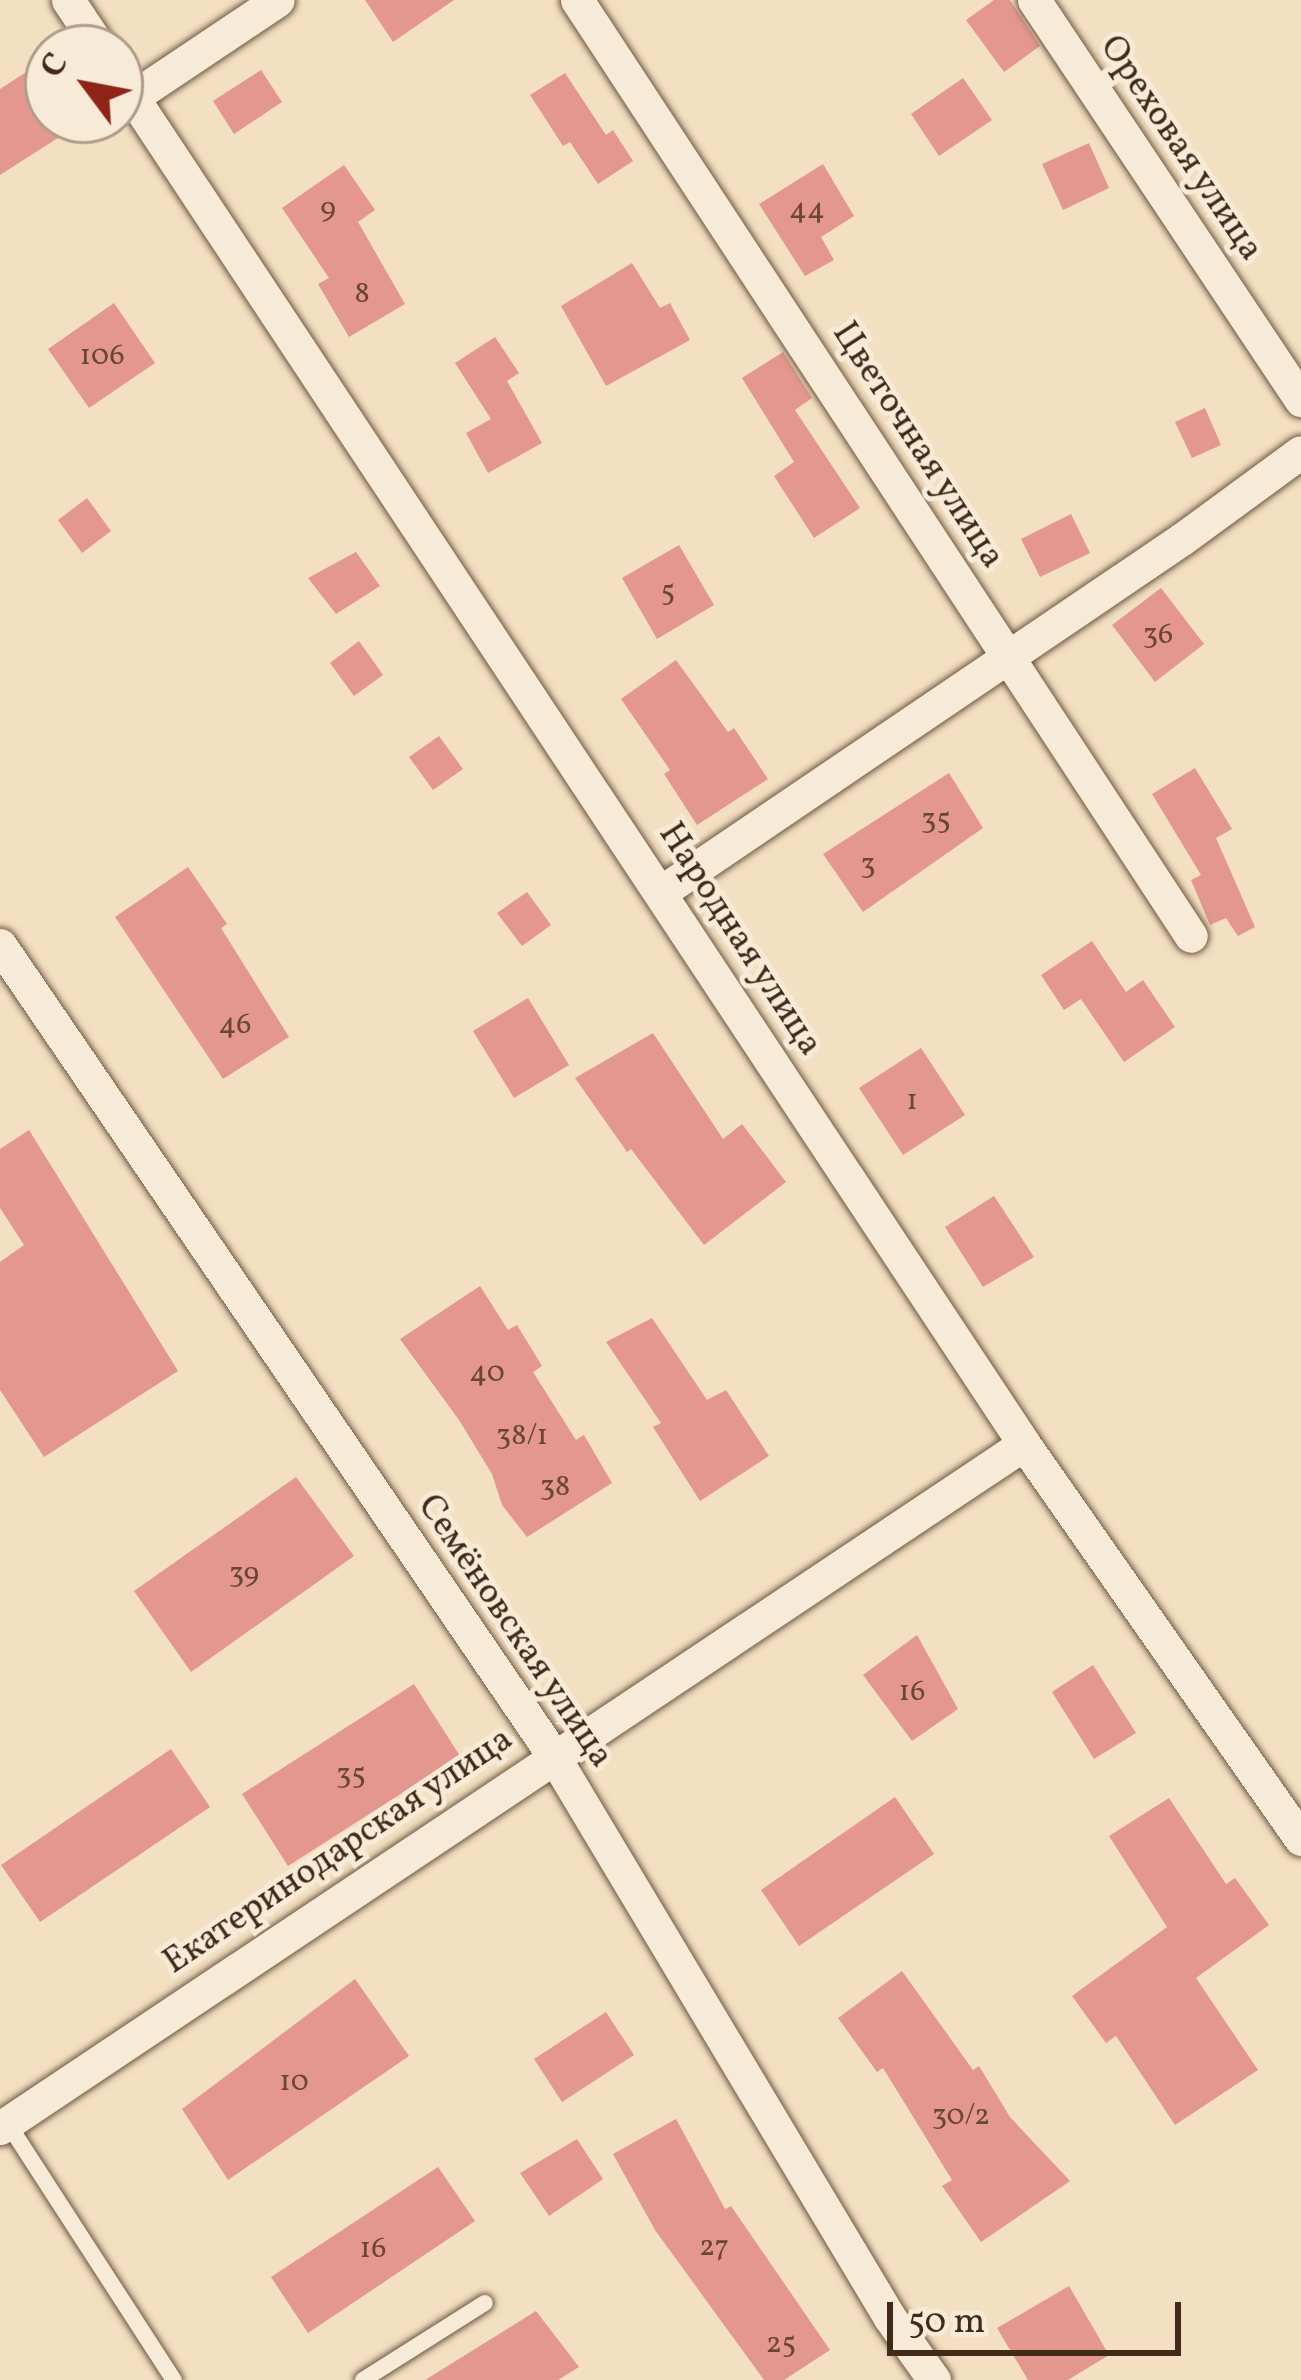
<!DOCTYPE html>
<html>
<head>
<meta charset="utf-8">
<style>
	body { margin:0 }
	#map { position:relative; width:1301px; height:2380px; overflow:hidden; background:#f3dfc1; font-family:Vollkorn,serif }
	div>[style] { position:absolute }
	.building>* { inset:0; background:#e4978e }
	.roads { filter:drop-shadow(0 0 3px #6e5842) drop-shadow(0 0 3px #6e5842) }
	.lane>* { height:16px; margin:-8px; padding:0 8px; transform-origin:8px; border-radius:8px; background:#f7ead7 }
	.street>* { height:33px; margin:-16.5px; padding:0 16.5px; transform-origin:16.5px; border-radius:16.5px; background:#f7ead7 }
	span { translate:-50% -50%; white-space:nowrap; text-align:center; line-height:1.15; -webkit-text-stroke:10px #f7ead7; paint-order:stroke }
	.number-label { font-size:30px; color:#6a4636 }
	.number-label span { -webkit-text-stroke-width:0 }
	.street-label { font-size:36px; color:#412b18 }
	.north { position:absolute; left:24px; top:24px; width:120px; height:120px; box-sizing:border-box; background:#f7ead7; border:3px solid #ae9e8b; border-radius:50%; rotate:302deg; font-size:33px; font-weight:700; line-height:48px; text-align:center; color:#412b18 }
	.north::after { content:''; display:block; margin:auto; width:42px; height:54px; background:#8f2418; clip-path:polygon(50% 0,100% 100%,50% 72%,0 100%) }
	.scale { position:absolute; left:887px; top:2302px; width:294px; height:54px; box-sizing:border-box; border:6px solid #412b18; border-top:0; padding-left:15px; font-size:36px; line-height:42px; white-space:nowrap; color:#412b18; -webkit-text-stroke:9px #f7ead7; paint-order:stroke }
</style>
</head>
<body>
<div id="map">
	<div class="building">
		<i style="clip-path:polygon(365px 0,454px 0,393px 42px)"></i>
		<i style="clip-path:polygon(994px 0,1010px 0,1040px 46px,1004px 72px,966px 20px)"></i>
		<i style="clip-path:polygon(31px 69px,48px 96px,48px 120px,86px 120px,0 175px,0 89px)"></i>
		<i style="clip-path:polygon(261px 70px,282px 102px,234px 134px,213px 101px)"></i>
		<i style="clip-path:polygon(565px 73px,606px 135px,613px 130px,633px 161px,598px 184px,570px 142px,563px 146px,530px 95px)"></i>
		<i style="clip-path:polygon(963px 78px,992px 120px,939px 156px,911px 114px)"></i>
		<i style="clip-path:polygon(1089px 143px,1109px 188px,1063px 210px,1042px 164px)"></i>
		<i style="clip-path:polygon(823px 164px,854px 216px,821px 237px,834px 260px,805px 276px,759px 204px)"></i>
		<i style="clip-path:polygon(344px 165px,375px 210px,358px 222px,405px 304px,349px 337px,318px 284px,329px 278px,282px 208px)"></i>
		<i style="clip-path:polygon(632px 263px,660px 308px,670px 303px,690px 340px,606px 386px,561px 306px)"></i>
		<i style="clip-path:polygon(114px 303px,155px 363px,89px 408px,48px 349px)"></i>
		<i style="clip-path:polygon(495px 337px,519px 373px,507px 381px,542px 443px,488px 473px,466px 433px,491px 419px,455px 363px)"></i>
		<i style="clip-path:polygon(783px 352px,812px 398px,795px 410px,860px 508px,814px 538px,774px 476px,794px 462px,742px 378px)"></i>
		<i style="clip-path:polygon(1205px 408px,1221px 445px,1192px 458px,1175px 422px)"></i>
		<i style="clip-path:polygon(87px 498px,111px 531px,82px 553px,58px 520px)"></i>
		<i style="clip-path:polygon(1071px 514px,1090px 553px,1040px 577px,1021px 539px)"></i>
		<i style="clip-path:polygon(679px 545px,714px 605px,657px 639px,622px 578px)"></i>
		<i style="clip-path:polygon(356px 552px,380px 586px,336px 614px,308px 578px)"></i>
		<i style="clip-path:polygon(1161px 588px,1204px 644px,1155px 682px,1112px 625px)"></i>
		<i style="clip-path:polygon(359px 641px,383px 675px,354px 696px,330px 663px)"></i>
		<i style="clip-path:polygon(676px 660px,728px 732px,734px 728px,768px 779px,697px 825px,664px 774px,670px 770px,621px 699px)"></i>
		<i style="clip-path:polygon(439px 736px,463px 769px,433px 790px,409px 757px)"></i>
		<i style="clip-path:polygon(1195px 768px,1232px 829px,1216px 838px,1255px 927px,1238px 936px,1226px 918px,1210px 925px,1191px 880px,1201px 875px,1152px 794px)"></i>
		<i style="clip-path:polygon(949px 773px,983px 828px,863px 912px,823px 854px)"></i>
		<i style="clip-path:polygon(188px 867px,227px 924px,221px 928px,289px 1037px,223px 1079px,115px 917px)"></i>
		<i style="clip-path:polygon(527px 892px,551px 925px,522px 946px,497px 913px)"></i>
		<i style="clip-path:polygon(1092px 941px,1126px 992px,1143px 980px,1175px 1027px,1124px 1062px,1081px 999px,1064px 1010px,1041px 975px)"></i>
		<i style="clip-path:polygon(528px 998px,569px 1065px,514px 1098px,473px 1031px)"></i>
		<i style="clip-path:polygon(653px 1033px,723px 1139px,742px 1124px,786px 1182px,704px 1245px,631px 1149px,627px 1152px,575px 1078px)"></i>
		<i style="clip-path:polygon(921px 1048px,965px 1115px,903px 1155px,859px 1088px)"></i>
		<i style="clip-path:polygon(29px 1130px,178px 1371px,44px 1457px,0 1390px,0 1262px,24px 1245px,0 1208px,0 1149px)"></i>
		<i style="clip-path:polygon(994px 1196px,1034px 1257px,983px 1287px,945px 1227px)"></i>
		<i style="clip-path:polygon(480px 1286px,508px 1330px,517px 1325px,542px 1366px,533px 1372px,576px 1440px,584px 1435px,612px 1483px,527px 1537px,502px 1505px,492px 1474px,459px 1420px,400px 1339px)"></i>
		<i style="clip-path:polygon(652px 1318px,707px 1400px,726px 1390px,769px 1456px,700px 1501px,653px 1427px,661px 1423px,606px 1342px)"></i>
		<i style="clip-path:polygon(296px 1477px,354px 1556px,191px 1672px,134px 1591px)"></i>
		<i style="clip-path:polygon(917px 1635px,958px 1709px,912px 1741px,863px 1675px)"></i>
		<i style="clip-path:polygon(1093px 1665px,1136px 1733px,1094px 1759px,1052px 1692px)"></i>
		<i style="clip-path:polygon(414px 1684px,460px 1756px,288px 1866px,242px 1794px)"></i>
		<i style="clip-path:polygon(171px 1749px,210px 1807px,40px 1922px,1px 1865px)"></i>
		<i style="clip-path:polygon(895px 1797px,934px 1854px,799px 1946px,761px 1890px)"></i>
		<i style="clip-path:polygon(1169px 1798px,1226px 1884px,1235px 1878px,1269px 1925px,1196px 1978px,1258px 2070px,1175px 2125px,1116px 2036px,1106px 2043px,1072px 1996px,1167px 1927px,1109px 1836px)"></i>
		<i style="clip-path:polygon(902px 1971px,973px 2070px,979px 2066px,1010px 2117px,1070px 2181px,981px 2242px,942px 2186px,952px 2180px,883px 2068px,877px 2072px,838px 2018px)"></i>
		<i style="clip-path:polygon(355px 1979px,409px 2056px,228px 2180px,182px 2109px)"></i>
		<i style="clip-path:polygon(606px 2012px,634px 2055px,562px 2102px,534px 2059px)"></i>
		<i style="clip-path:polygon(676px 2119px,725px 2209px,731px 2206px,830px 2350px,784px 2380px,764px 2380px,655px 2230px,613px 2154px)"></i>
		<i style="clip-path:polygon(577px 2139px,603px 2179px,549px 2216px,520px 2173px)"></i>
		<i style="clip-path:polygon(438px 2167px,475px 2221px,308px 2333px,271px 2277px)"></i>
		<i style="clip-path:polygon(1069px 2286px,1109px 2355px,1068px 2380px,1028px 2380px,997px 2328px)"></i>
		<i style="clip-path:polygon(536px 2311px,579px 2367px,558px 2380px,425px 2380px)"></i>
	</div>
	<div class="roads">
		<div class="lane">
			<i style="left:5px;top:2119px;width:311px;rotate:57.1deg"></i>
			<i style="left:363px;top:2380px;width:144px;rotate:-32.3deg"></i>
		</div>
		<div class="street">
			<i style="left:68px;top:0;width:58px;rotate:56.3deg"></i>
			<i style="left:577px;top:0;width:1119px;rotate:56.74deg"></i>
			<i style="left:1034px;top:0;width:481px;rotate:56.3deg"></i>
			<i style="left:120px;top:78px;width:1638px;rotate:56.5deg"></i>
			<i style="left:1024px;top:1444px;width:482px;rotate:55deg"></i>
			<i style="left:133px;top:97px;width:174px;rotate:-33.8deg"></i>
			<i style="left:661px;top:892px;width:629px;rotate:-34.12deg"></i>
			<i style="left:1182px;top:539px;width:147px;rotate:-36.2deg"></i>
			<i style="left:0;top:945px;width:981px;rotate:55.68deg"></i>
			<i style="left:553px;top:1755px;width:656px;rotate:59.1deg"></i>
			<i style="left:890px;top:2318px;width:76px;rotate:54.6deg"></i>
			<i style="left:0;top:2128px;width:1231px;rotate:-33.74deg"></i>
		</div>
	</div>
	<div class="number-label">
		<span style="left:328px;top:209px">9</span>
		<span style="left:807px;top:210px">44</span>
		<span style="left:362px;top:294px">8</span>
		<span style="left:102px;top:356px">106</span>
		<span style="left:668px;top:592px">5</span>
		<span style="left:1158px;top:635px">36</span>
		<span style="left:936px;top:820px">35</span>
		<span style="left:868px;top:865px">3</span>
		<span style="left:235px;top:1025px">46</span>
		<span style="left:912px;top:1101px">1</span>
		<span style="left:487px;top:1373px">40</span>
		<span style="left:522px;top:1436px">38/1</span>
		<span style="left:555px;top:1487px">38</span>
		<span style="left:244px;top:1574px">39</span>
		<span style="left:912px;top:1692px">16</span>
		<span style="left:351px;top:1775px">35</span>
		<span style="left:294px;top:2082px">10</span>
		<span style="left:961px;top:2116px">30/2</span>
		<span style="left:714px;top:2247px">27</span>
		<span style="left:373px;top:2249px">16</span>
		<span style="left:781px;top:2344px">25</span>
	</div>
	<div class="street-label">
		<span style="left:1180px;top:149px;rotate:56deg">Ореховая улица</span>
		<span style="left:917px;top:446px;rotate:57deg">Цветочная улица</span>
		<span style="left:739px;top:940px;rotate:57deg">Народная улица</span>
		<span style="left:514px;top:1632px;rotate:56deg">Семёновская улица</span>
		<span style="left:339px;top:1852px;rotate:-34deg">Екатеринодарская улица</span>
	</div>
	<div class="north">С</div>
	<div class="scale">50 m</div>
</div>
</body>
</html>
